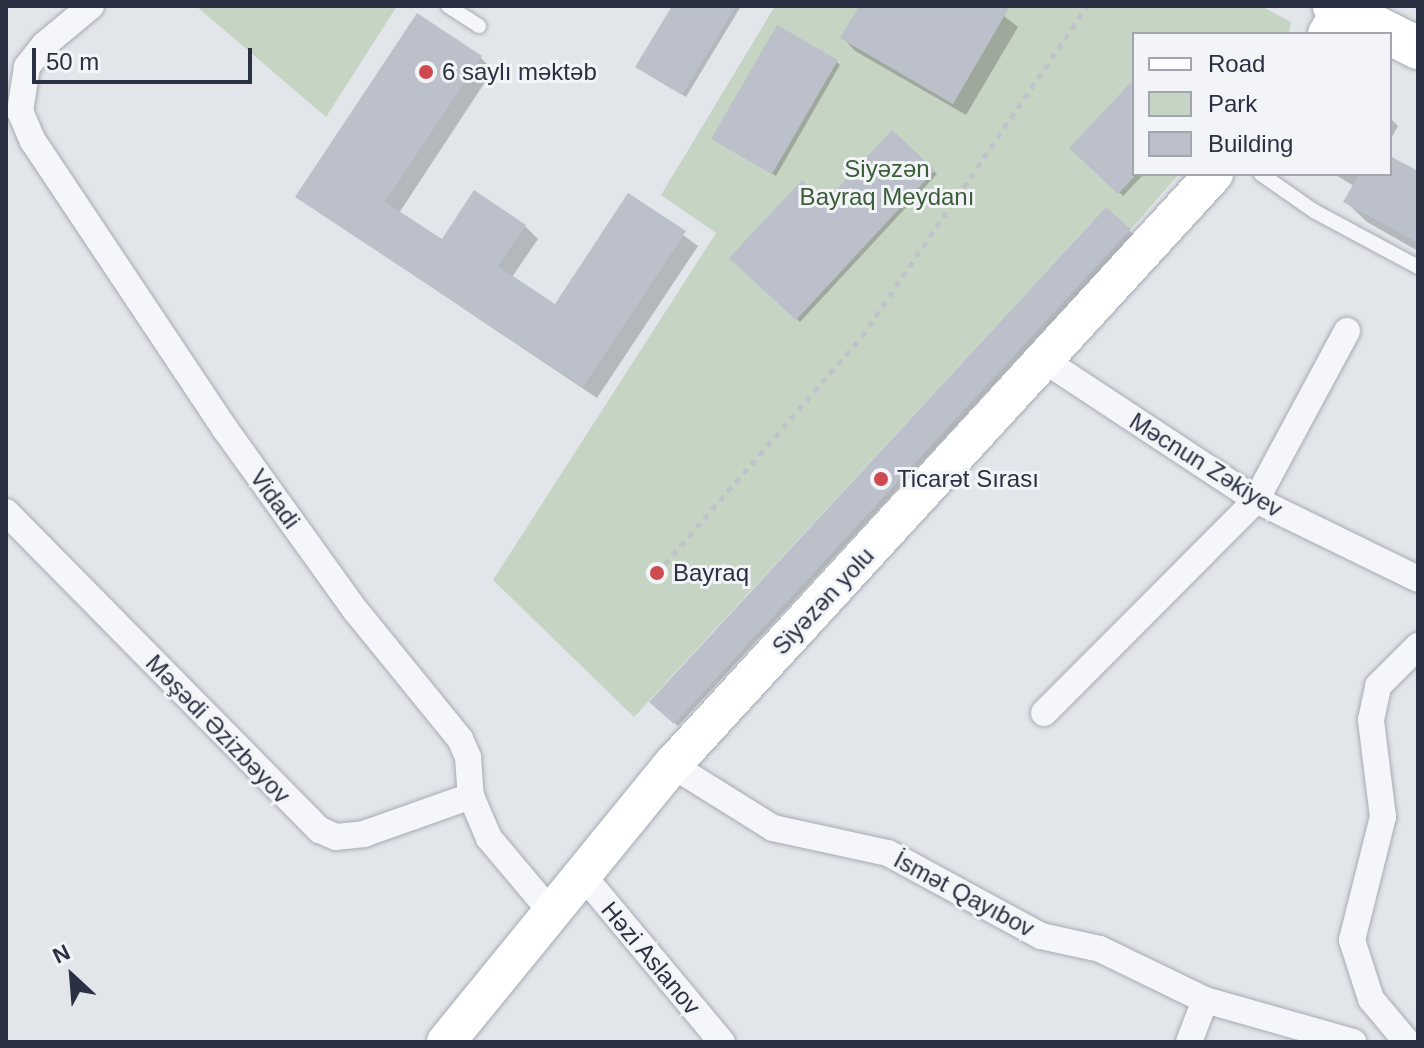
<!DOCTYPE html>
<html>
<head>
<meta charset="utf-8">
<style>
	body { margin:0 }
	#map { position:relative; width:1424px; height:1048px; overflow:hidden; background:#e2e5ea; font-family:Helvetica,sans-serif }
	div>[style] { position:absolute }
	.green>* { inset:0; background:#c6d4c4 }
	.shadow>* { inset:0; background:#0003 }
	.building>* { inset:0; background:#bcc0ca }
	.path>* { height:5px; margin-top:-2.5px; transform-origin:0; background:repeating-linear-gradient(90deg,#c0c3c9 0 6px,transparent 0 12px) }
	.roads { filter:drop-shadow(0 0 2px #a7abb4) drop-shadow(0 0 2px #a7abb4) }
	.lane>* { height:14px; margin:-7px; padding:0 7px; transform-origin:7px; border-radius:7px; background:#f5f6f9 }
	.street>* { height:26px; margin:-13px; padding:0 13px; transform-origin:13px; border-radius:13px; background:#f5f6f9 }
	.secondary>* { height:38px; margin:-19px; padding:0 19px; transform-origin:19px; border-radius:19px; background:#fff }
	.primary>* { height:42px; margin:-21px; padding:0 21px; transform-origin:21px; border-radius:21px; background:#fff }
	.dots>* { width:22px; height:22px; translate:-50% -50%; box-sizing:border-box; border:4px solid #f2f4f8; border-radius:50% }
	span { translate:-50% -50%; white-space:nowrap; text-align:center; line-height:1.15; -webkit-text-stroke:6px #f2f4f8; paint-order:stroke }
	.poi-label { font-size:24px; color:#2a3142 }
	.left { translate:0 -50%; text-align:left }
	.park-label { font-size:24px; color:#3b5e38 }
	.street-label { font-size:24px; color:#2a3142 }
	.frame { position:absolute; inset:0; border:8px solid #2a3142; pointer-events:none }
	.legend { position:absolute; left:1132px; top:32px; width:260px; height:144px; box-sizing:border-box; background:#f2f4f8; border:2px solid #a2a6af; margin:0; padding:10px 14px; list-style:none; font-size:24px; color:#2a3142 }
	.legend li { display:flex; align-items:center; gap:16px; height:40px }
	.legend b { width:40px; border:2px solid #a2a6af }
	.north { position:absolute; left:32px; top:936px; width:80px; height:80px; -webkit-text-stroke:6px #f2f4f8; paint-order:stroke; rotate:334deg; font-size:22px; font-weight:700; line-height:32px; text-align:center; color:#2a3142 }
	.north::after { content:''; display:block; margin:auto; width:28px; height:36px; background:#2a3142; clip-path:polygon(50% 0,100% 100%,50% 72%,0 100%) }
	.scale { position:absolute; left:32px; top:48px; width:220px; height:36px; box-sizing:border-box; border:4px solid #2a3142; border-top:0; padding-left:10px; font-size:24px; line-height:28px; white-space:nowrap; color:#2a3142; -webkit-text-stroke:6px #f2f4f8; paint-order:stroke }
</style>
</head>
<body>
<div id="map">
	<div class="green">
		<i style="clip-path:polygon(196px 6px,397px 6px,326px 117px)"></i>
		<i style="clip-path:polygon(775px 6px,1261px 6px,1291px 22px,1289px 34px,1134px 34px,1134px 174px,1179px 174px,1131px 229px,1106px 207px,634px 717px,493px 580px,716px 233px,661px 195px)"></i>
	</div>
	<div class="shadow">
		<i style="clip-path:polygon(674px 6px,741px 6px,686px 97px,641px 70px)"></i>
		<i style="clip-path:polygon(861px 6px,991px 6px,1018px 27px,966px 115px,855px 51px,843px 38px)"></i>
		<i style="clip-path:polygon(481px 58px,493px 70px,399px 213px,442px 242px,525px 226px,538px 239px,512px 277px,556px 306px,629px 196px,698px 246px,597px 398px,297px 197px)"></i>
		<i style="clip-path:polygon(837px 62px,840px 65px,776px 176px,717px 142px)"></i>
		<i style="clip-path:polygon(1134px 82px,1134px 174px,1144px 174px,1123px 196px,1072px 148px)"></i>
		<i style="clip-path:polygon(1390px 118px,1398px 126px,1390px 140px)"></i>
		<i style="clip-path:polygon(892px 133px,937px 174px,800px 322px,732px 258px,826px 204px)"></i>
		<i style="clip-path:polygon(1390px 158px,1418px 174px,1418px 251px,1367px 222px,1346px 202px,1354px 186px,1334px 174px,1390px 174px)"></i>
		<i style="clip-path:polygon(1107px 209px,1133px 234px,678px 726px,651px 702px)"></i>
	</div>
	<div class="building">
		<i style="clip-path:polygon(672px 6px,736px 6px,682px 95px,635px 67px)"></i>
		<i style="clip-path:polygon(859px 6px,1010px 6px,953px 104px,840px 38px)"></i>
		<i style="clip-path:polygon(417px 13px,482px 56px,385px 202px,442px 239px,474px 190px,526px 225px,498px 266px,555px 304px,628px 193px,686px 231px,583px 387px,295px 197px)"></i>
		<i style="clip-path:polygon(777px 25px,838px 60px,772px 174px,711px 139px)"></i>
		<i style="clip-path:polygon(1134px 79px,1134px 177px,1118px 194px,1069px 148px)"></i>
		<i style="clip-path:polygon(892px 130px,935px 170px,796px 320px,729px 258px,802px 180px,825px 202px)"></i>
		<i style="clip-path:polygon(1390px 156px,1418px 171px,1418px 243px,1343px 202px,1359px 174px,1390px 174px)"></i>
		<i style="clip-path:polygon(1106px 207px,1131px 229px,674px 724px,649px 702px)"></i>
	</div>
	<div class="path">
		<i style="left:657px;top:573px;width:313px;rotate:-49.1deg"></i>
		<i style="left:862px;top:336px;width:399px;rotate:-55.7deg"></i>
	</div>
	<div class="roads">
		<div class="lane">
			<i style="left:448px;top:6px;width:37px;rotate:33deg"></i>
			<i style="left:1261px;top:174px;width:65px;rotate:34.9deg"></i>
			<i style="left:1314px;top:211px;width:118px;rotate:28.3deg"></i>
		</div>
		<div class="street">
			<i style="left:91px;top:6px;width:61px;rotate:140.3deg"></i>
			<i style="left:44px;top:45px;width:28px;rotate:128deg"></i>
			<i style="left:27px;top:67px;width:45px;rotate:99deg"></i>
			<i style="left:20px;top:111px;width:33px;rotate:67deg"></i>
			<i style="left:33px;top:141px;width:346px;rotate:56.3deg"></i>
			<i style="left:225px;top:429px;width:224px;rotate:54.3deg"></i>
			<i style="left:356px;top:611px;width:165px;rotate:50.9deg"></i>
			<i style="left:460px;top:739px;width:20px;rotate:66deg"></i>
			<i style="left:468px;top:757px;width:39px;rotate:86deg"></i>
			<i style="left:471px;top:796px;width:46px;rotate:66.8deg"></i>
			<i style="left:489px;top:838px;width:97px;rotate:50deg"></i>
			<i style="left:1044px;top:360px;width:254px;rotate:33.4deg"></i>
			<i style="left:1256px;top:500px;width:180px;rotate:26deg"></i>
			<i style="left:6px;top:512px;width:447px;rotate:45.4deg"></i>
			<i style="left:320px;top:830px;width:17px;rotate:24deg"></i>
			<i style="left:336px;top:837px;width:28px;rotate:-6deg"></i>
			<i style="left:364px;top:834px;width:114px;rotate:-19.6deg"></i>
			<i style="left:1044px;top:713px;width:301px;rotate:-45.1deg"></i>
			<i style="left:1256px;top:500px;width:192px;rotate:-61.7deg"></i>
			<i style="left:672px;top:765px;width:119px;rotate:32deg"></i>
			<i style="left:773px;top:828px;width:118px;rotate:12.3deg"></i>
			<i style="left:888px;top:853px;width:174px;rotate:28.5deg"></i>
			<i style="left:1041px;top:936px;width:60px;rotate:12.4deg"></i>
			<i style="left:1100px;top:949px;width:117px;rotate:25.9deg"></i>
			<i style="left:1205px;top:1000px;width:154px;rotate:15.8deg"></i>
			<i style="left:581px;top:873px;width:220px;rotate:50.2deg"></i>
			<i style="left:1189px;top:1042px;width:45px;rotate:-69.1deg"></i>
			<i style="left:1407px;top:1042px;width:56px;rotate:-129.9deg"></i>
			<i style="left:1371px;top:999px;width:62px;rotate:-107.9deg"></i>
			<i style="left:1352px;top:940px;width:127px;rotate:-75.9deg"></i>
			<i style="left:1383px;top:817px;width:98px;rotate:-97.1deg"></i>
			<i style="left:1371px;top:720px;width:35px;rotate:-78deg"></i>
			<i style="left:1378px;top:686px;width:57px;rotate:-45deg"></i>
		</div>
		<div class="secondary">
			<i style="left:1327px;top:34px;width:28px;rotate:-60deg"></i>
			<i style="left:446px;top:1042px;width:357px;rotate:-50.8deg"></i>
			<i style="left:672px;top:765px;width:802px;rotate:-47.48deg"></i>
		</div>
		<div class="primary">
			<i style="left:1334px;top:6px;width:94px;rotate:26.6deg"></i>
		</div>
	</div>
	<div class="dots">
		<i style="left:426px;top:72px;background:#cd4a51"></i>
		<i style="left:881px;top:479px;background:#cd4a51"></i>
		<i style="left:657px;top:573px;background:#cd4a51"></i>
	</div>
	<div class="poi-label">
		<span class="left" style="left:442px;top:72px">6 saylı məktəb</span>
		<span class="left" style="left:897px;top:479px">Ticarət Sırası</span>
		<span class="left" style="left:673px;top:573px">Bayraq</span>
	</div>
	<div class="park-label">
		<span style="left:887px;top:183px">Siyəzən<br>Bayraq Meydanı</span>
	</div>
	<div class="street-label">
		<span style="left:1206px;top:465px;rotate:32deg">Məcnun Zəkiyev</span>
		<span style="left:275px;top:499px;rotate:54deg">Vidadi</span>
		<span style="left:823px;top:601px;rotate:-47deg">Siyəzən yolu</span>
		<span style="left:218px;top:729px;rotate:46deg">Məşədi Əzizbəyov</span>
		<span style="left:964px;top:894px;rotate:28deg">İsmət Qayıbov</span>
		<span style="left:651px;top:958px;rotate:50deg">Həzi Aslanov</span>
	</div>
	<div class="frame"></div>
	<ul class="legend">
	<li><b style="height:10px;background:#fff"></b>Road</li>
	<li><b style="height:22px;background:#c6d4c4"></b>Park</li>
	<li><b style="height:22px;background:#bcc0ca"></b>Building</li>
	</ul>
	<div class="north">N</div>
	<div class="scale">50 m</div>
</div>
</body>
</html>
